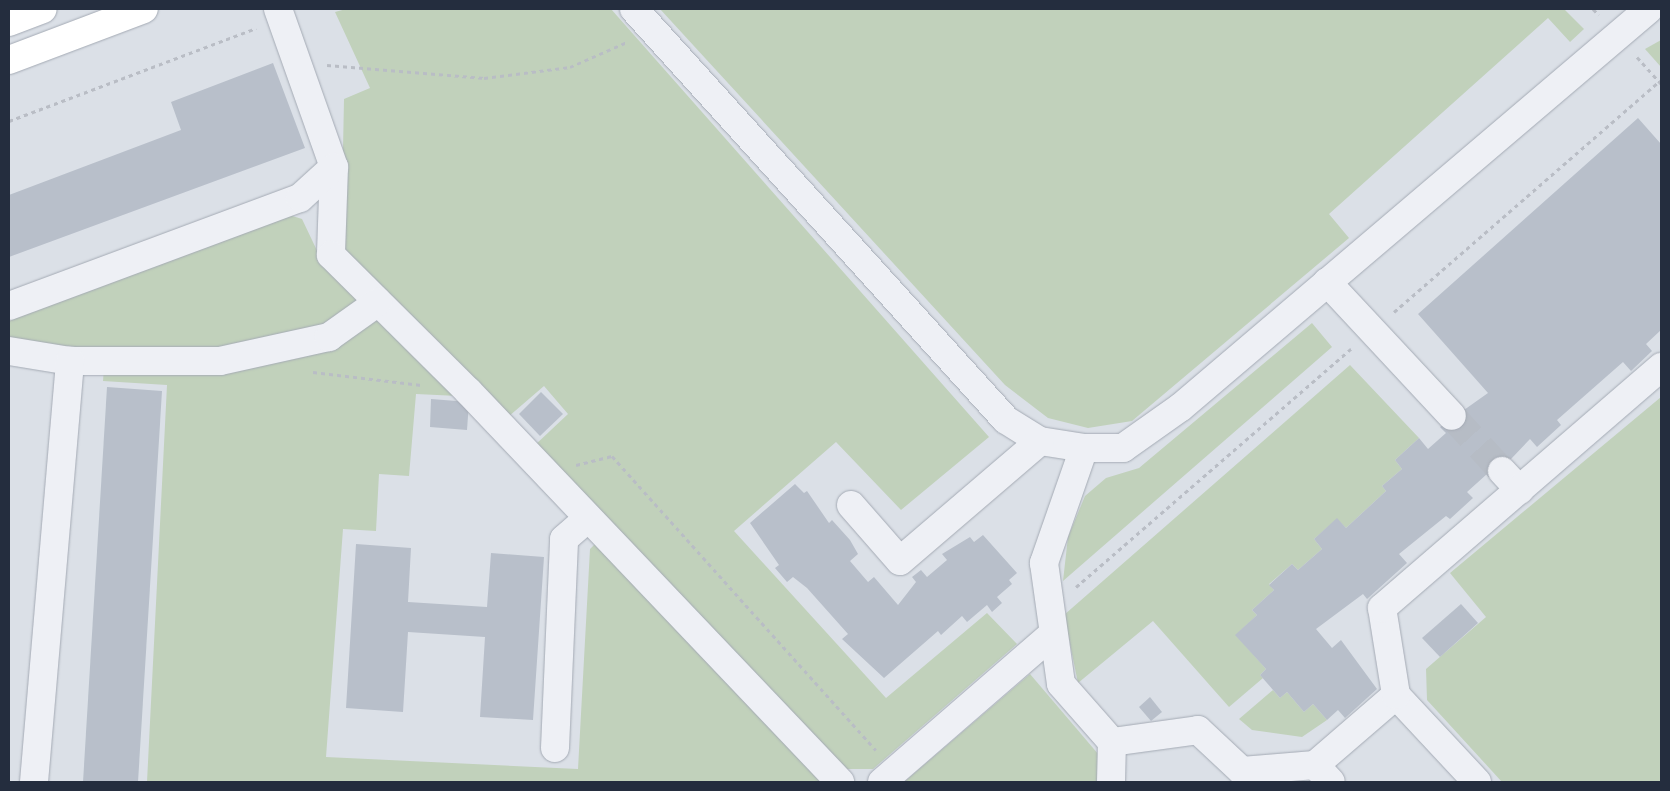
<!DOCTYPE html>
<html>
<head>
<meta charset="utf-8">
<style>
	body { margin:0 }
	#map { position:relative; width:1670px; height:791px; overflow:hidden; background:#dbe0e7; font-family:"Sofia Sans Condensed",sans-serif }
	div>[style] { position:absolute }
	.green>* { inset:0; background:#c1d1bb }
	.building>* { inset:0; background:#b8bfca }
	.minor-tunnel>* { height:28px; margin-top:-14px; transform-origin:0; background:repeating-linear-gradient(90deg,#b6bcc5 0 28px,transparent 0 42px) }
	.path>* { height:3px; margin-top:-1.5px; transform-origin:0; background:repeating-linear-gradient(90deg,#b9bdc5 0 4px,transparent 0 8px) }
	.roads { filter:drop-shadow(0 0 1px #a4aab4) drop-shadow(0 0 1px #a4aab4) }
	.minor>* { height:28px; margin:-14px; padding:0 14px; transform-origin:14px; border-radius:14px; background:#eef0f5 }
	.major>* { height:28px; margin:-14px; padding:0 14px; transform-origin:14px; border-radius:14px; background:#fff }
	span { translate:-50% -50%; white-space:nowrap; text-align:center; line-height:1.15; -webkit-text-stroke:5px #eaeef5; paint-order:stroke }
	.frame { position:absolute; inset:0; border:10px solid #242d3e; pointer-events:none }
</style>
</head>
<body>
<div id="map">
	<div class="green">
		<i style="clip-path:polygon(346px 9px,611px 9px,989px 437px,901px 510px,836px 442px,734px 531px,886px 698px,987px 613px,1017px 644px,873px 769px,841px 769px,534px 446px,568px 414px,544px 386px,508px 417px,341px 249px,344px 99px,370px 88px,335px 12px)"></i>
		<i style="clip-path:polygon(660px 9px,1564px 9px,1584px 29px,1570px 42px,1548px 18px,1329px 214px,1349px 238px,1132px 421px,1088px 428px,1048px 418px,1005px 385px)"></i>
		<i style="clip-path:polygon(1661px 40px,1661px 67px,1645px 49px)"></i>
		<i style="clip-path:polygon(283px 213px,302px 219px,322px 261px,458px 396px,416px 394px,409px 476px,379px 474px,376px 531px,343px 529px,326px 757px,578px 769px,590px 549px,597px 542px,823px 782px,147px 782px,167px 385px,103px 381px,105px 355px,9px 345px,9px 318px)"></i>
		<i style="clip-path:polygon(1312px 323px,1332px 347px,1063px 581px,1068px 537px,1085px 496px,1106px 478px,1139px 468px)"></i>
		<i style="clip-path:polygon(1350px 365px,1419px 438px,1395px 460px,1402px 469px,1382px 486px,1386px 491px,1346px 528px,1337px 519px,1314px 539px,1322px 549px,1298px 570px,1292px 564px,1269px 584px,1274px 590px,1252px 610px,1257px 615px,1236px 635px,1266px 669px,1260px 675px,1263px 678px,1229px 707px,1153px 621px,1078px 683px,1064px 615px)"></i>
		<i style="clip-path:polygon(1661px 397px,1661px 782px,1502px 782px,1427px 700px,1426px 669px,1486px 617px,1450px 573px)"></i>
		<i style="clip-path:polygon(1030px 674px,1099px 755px,1100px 778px,1095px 782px,904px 782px)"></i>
		<i style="clip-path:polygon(1273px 690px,1280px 698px,1287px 692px,1304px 712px,1313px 704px,1327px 720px,1302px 737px,1252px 730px,1239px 719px)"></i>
	</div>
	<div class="building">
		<i style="clip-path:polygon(273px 63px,305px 148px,9px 257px,9px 195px,181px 130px,171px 102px)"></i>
		<i style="clip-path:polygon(1638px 118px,1661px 144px,1661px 330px,1646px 344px,1652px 351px,1631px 371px,1623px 362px,1557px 420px,1561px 425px,1537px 447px,1530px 439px,1492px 479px,1487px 474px,1467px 492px,1473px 498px,1450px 519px,1446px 516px,1399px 554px,1407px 563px,1367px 599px,1363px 594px,1316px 629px,1332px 648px,1341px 640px,1377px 689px,1345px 718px,1338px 710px,1327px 720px,1313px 704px,1304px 712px,1287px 692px,1280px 698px,1260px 675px,1266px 669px,1235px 635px,1257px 615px,1252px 610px,1274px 590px,1269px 585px,1292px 564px,1298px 570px,1322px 549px,1314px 539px,1337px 518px,1346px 528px,1386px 491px,1382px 486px,1402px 469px,1395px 460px,1419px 438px,1428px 449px,1446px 433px,1440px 427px,1488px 393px,1418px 314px)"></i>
		<i style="clip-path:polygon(107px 387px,162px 391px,138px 782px,83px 782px)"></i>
		<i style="clip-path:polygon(541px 392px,563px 414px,540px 436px,519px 414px)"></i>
		<i style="clip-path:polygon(431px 399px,469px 402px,467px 430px,430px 427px)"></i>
		<i style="clip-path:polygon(795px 484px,804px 493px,807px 491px,829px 523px,832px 520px,850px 540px,858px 554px,850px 561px,868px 582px,874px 577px,898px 605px,916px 582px,912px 577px,921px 570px,927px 577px,947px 560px,942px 554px,970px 537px,974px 542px,983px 535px,1017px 573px,1009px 580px,1012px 584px,997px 597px,1002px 603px,992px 612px,987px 605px,967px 622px,962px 616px,941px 635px,938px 631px,884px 678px,842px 639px,848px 634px,807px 588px,793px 577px,787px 582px,775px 568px,779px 565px,750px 523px)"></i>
		<i style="clip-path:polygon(356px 544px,411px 548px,408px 602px,487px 607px,491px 553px,544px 557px,533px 720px,480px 717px,485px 637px,408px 632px,403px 712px,346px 708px)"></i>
		<i style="clip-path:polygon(1461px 604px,1478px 623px,1440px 657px,1422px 638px)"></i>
		<i style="clip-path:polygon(1150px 697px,1162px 712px,1151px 721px,1139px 707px)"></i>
	</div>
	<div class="minor-tunnel">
		<i style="left:1452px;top:416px;width:74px;rotate:47.7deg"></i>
	</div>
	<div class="path">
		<i style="left:1593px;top:9px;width:8px;rotate:45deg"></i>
		<i style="left:1637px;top:57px;width:36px;rotate:48deg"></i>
		<i style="left:327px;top:65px;width:158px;rotate:4.7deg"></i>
		<i style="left:484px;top:78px;width:87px;rotate:-7.3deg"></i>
		<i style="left:570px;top:67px;width:62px;rotate:-23.7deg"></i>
		<i style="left:9px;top:121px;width:264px;rotate:-20.6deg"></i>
		<i style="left:1394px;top:312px;width:351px;rotate:-41deg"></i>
		<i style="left:313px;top:372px;width:109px;rotate:6.9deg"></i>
		<i style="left:576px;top:465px;width:37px;rotate:-14deg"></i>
		<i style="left:612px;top:456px;width:395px;rotate:48.1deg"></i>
		<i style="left:1076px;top:587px;width:364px;rotate:-40.9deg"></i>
	</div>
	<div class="roads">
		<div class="minor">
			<i style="left:278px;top:9px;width:168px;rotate:70.5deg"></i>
			<i style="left:334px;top:167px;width:88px;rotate:92deg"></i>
			<i style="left:331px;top:255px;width:193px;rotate:44.8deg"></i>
			<i style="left:468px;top:391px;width:540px;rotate:46.43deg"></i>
			<i style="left:634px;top:9px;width:554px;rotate:47.85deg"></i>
			<i style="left:1006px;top:420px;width:40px;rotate:32deg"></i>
			<i style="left:1040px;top:441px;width:45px;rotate:9deg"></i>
			<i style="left:1084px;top:448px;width:39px"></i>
			<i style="left:1123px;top:448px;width:71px;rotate:-35.3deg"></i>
			<i style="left:1181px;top:407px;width:614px;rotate:-40.38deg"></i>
			<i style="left:1327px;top:282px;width:183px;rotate:47deg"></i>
			<i style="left:9px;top:306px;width:310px;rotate:-20.4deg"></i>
			<i style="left:300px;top:198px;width:46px;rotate:-42.4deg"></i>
			<i style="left:9px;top:351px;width:62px;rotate:9.3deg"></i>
			<i style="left:70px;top:361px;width:150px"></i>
			<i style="left:220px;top:361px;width:112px;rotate:-12.4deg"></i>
			<i style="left:329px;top:337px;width:60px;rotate:-35.5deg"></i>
			<i style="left:1084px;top:448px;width:122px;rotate:109.2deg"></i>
			<i style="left:1044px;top:563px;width:122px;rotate:82deg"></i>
			<i style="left:1061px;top:684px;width:77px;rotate:48.7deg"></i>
			<i style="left:1112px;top:742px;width:87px;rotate:-7.9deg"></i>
			<i style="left:1198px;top:730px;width:60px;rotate:43deg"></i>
			<i style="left:1242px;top:771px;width:73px;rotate:-4.7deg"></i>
			<i style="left:1315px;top:765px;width:23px;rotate:47deg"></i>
			<i style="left:1502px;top:471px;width:26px;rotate:47deg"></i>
			<i style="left:851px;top:505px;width:74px;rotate:48.8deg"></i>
			<i style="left:900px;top:561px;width:184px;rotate:-40.6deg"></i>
			<i style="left:555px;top:748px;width:209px;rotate:-87.5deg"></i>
			<i style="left:564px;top:539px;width:32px;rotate:-41deg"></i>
			<i style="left:1315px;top:765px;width:107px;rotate:-40.8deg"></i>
			<i style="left:34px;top:782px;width:423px;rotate:-85.1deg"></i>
			<i style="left:882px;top:782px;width:225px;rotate:-40.9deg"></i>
			<i style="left:1111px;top:782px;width:40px;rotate:-88.6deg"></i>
			<i style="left:1477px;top:782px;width:119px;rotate:-133deg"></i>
			<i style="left:1396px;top:695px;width:88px;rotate:-99.1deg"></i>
			<i style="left:1382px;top:608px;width:369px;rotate:-40.8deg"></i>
		</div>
		<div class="major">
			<i style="left:9px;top:22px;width:36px;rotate:-21deg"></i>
			<i style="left:9px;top:60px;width:144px;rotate:-20.7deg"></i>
		</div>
	</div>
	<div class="frame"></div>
</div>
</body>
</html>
